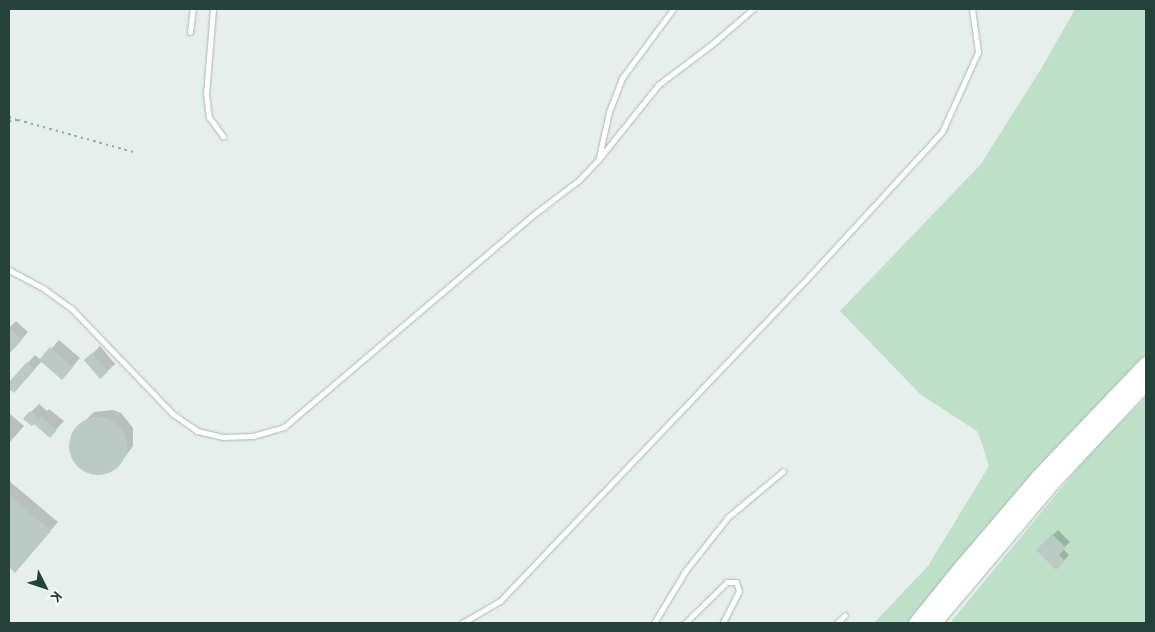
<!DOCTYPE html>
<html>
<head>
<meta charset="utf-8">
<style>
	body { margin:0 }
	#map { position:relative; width:1155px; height:632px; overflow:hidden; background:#e6efeb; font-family:"Space Grotesk",sans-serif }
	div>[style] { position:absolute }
	.green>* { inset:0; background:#bfe0c8 }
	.shadow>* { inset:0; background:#0003 }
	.building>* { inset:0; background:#bbcac4 }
	.round { border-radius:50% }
	.path>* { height:2px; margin-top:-1px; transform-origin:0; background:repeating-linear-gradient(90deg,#86b3a5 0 2.5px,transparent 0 6.5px) }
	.roads { filter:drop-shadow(0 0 1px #a8b8b2) drop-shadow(0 0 1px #a8b8b2) }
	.lane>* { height:5px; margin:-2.5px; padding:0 2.5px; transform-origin:2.5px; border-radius:2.5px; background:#fff }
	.secondary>* { height:15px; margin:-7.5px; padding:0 7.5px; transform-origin:7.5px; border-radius:7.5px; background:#fff }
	span { translate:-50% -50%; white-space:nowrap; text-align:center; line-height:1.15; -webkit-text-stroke:4px #f7fbf9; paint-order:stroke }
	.frame { position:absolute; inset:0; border:10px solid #24423a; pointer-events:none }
	.north { position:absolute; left:20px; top:562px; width:50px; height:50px; -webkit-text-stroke:4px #f7fbf9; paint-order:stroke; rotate:131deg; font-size:14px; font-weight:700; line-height:20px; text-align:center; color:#24423a }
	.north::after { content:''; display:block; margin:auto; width:18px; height:22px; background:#24423a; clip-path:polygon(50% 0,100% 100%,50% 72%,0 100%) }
</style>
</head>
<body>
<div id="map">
	<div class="green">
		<i style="clip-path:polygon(1075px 9px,1146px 9px,1146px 363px,916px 623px,874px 623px,928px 566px,989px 466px,978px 432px,920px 394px,840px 311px,981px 164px,1044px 64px)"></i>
		<i style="clip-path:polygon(1146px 397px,1146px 623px,950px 623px,1091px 452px)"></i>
	</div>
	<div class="shadow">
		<i style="clip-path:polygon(16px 321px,28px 332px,9px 353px,9px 328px)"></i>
		<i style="clip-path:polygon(59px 340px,80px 358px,69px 371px,42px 361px,14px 391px,9px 387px,9px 384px,35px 355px,41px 360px)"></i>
		<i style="clip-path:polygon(100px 346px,115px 364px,100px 378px,85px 361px)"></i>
		<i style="clip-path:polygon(39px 404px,47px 411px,49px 409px,64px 421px,50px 436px,34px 422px,25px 418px)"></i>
		<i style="clip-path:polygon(113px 410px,121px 413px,133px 428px,133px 446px,120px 463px,105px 473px,87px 472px,73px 460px,70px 442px,73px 433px,94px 412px)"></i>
		<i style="clip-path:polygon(9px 413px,24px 426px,9px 443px)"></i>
		<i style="clip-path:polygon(9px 481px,58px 522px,15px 571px,9px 566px)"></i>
		<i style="clip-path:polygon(1058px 530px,1070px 542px,1063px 549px,1069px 555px,1056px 568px,1038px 550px)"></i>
	</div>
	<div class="building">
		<i style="clip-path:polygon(9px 328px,22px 340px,9px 354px)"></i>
		<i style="clip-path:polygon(50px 347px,73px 367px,62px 380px,39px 360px)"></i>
		<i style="clip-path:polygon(92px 353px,108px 372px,100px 379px,84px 360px)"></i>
		<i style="clip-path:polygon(27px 362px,35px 369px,14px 393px,9px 389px,9px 382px)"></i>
		<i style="clip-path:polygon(30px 411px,38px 418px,41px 416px,57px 430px,50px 438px,34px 424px,32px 426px,23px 419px)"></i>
		<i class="round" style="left:69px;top:417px;width:58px;height:58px"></i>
		<i style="clip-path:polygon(9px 495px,51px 531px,15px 573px,9px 567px)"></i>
		<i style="clip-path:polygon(1052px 534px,1066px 548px,1059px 555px,1065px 561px,1056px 570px,1036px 550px)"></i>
	</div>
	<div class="path">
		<i style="left:9px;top:117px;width:7px;rotate:16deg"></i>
		<i style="left:9px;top:121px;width:9px;rotate:-6deg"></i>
		<i style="left:18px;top:120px;width:123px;rotate:15.5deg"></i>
	</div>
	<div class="roads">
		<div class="lane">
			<i style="left:213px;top:9px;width:85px;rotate:94.7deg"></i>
			<i style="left:206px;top:94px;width:23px;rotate:83deg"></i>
			<i style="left:209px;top:117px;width:24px;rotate:54deg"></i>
			<i style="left:190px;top:32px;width:23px;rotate:-83deg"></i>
			<i style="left:599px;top:157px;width:46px;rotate:-77.5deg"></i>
			<i style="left:609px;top:112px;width:36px;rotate:-69deg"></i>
			<i style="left:622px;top:78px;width:86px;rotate:-53.5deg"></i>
			<i style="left:9px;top:270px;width:38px;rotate:28deg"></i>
			<i style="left:43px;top:288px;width:34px;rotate:36deg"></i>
			<i style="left:71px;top:308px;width:147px;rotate:46.1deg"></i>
			<i style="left:173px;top:414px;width:29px;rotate:35deg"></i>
			<i style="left:197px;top:431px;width:26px;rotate:13deg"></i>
			<i style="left:222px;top:437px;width:31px;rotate:-2deg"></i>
			<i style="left:253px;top:436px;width:32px;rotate:-16deg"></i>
			<i style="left:284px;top:427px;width:332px;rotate:-40.4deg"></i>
			<i style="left:537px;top:212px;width:53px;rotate:-37.3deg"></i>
			<i style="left:579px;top:180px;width:28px;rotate:-46deg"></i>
			<i style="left:598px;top:160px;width:96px;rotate:-51.3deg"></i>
			<i style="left:658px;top:85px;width:68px;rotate:-37.2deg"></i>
			<i style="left:712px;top:44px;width:54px;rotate:-40.5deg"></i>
			<i style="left:462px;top:623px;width:44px;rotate:-30.1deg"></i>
			<i style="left:500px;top:601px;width:439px;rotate:-46.4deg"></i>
			<i style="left:803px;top:283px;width:205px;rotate:-47.4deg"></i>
			<i style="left:942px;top:132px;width:88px;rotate:-65.8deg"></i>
			<i style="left:978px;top:52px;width:43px;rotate:-97.9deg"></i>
			<i style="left:654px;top:623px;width:62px;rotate:-58.9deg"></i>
			<i style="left:686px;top:570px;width:68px;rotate:-51.6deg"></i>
			<i style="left:728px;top:517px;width:72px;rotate:-39.9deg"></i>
			<i style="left:685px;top:623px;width:59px;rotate:-44.3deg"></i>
			<i style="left:727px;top:582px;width:9px"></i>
			<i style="left:736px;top:582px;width:9px;rotate:72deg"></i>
			<i style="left:739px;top:591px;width:36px;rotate:117deg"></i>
			<i style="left:837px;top:623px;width:11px;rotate:-45deg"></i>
		</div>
		<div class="secondary">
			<i style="left:916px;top:623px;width:75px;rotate:-51deg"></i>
			<i style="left:963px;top:565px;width:117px;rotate:-49.5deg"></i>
			<i style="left:1039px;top:476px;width:155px;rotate:-46.3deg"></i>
			<i style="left:933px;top:623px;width:186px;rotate:-49.8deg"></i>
			<i style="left:1053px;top:481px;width:136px;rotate:-46.8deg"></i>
		</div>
	</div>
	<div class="frame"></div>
	<div class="north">K</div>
</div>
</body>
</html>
